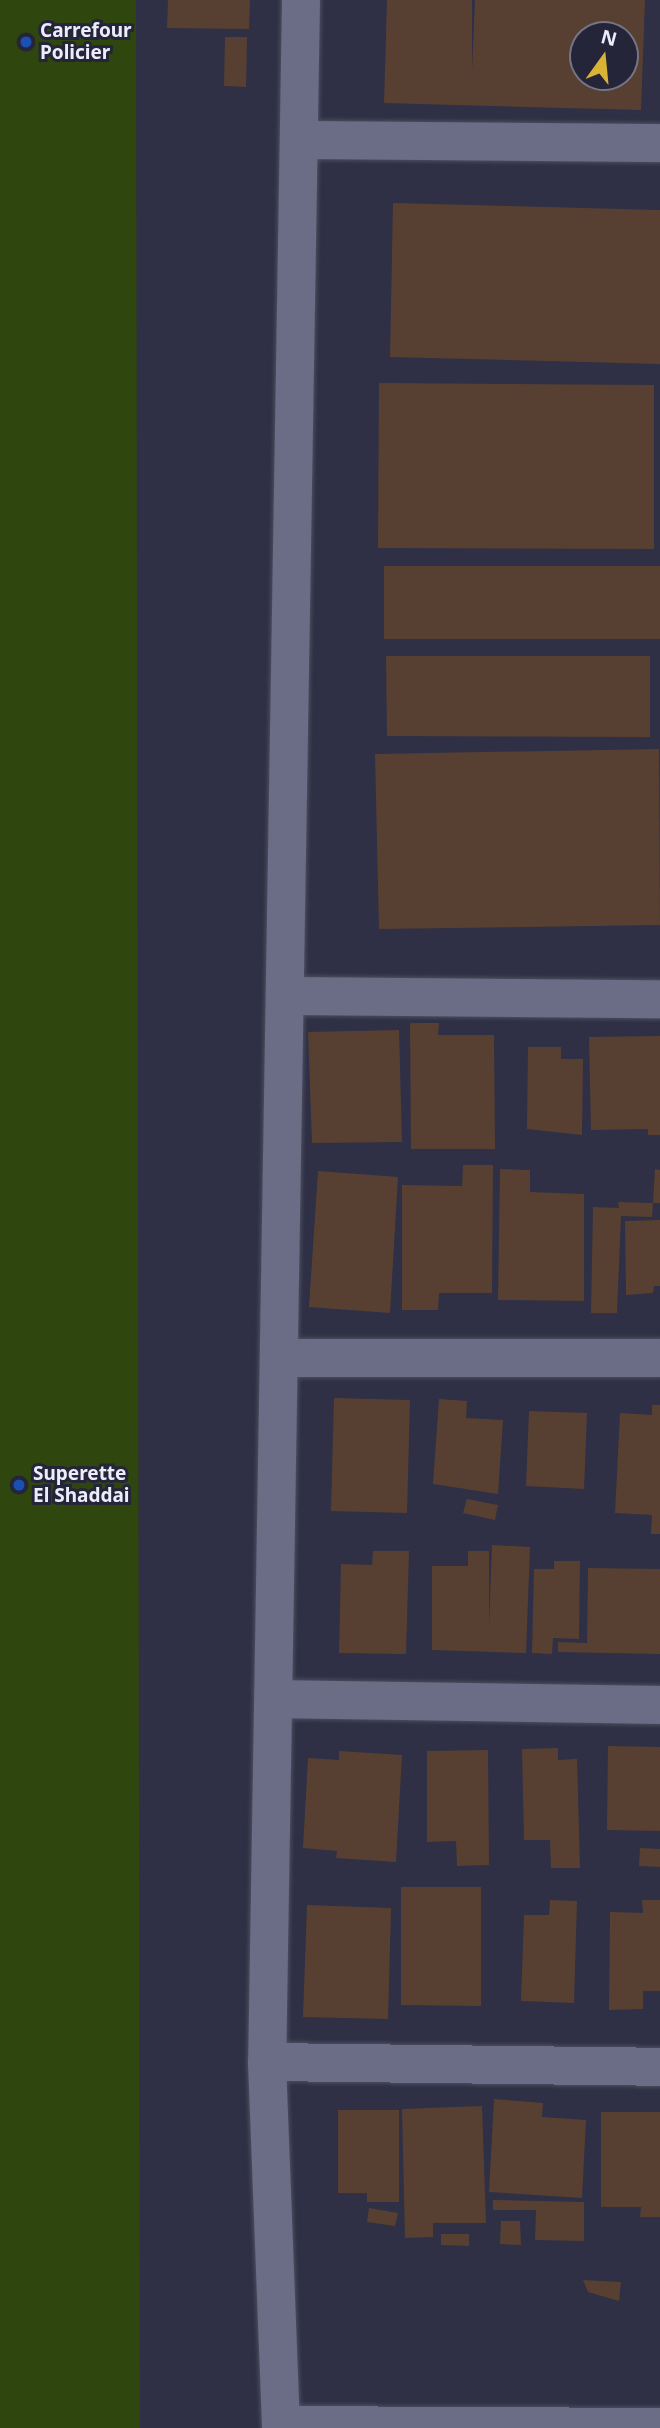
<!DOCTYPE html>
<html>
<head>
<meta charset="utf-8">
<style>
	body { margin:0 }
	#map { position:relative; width:660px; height:2428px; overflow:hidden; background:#2f2f45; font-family:"Noto Sans",sans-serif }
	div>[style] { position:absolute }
	.green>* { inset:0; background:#2f470f }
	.building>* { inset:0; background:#574031 }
	.roads { filter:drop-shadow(0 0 2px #4e4e61) drop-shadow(0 0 2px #4e4e61) }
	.minor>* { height:38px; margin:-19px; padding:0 19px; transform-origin:19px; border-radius:19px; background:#6b6c85 }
	.dots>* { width:19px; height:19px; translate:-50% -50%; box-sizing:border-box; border:4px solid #25253a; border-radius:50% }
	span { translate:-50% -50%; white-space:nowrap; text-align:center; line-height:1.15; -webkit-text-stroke:6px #25253a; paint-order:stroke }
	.poi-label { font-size:19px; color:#ececfb; font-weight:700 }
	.left { translate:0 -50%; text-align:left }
	.north { position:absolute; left:569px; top:21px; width:70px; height:70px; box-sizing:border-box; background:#25253a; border:2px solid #757587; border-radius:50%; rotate:15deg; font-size:19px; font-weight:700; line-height:28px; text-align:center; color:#ececfb }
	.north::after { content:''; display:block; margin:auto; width:24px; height:32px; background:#d9b434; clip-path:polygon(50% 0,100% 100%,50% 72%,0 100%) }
</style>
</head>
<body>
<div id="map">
	<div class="green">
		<i style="clip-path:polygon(0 0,136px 0,140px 2428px,0 2428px)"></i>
	</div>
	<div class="building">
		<i style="clip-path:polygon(168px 0,250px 0,249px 29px,167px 28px)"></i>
		<i style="clip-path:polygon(evenodd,387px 0,472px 0,472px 70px,475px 0,645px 0,641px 110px,384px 103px,387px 0,583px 35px,625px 35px,625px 77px,583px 77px,583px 35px)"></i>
		<i style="clip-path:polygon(225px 37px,247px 37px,246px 87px,224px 86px)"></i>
		<i style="clip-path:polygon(393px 203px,660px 210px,660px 364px,390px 357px)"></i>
		<i style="clip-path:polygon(379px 383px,654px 385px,654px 549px,378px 548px)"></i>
		<i style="clip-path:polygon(384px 566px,660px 566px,660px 639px,384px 639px)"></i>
		<i style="clip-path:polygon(386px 656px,650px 656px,650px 737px,387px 736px)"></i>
		<i style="clip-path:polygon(659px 749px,660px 925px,379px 929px,375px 754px)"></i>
		<i style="clip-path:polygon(410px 1023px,439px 1023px,438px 1035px,494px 1035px,495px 1149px,411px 1149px)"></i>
		<i style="clip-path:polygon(399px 1030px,402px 1142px,312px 1143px,308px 1032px)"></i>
		<i style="clip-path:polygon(660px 1036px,660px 1135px,648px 1135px,648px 1129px,591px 1130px,589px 1037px)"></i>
		<i style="clip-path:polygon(528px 1047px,561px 1047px,561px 1059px,583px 1059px,582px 1135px,527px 1129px)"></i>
		<i style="clip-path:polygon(463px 1165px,493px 1165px,492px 1293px,439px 1293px,438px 1310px,402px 1310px,402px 1185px,462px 1186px)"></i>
		<i style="clip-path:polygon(500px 1169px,530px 1170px,530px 1192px,584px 1194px,584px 1301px,498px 1300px)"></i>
		<i style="clip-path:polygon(655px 1169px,660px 1170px,660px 1203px,653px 1203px)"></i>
		<i style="clip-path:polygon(318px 1171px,398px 1177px,390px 1313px,309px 1307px)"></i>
		<i style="clip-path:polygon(618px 1202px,653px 1203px,652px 1217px,621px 1216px,617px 1313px,591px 1313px,593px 1207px,619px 1208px)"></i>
		<i style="clip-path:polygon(660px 1220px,660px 1286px,654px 1286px,653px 1293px,626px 1295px,625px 1221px)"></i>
		<i style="clip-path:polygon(334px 1398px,410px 1400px,407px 1513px,331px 1511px)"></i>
		<i style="clip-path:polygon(439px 1399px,467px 1401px,466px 1418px,503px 1420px,498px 1494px,433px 1484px)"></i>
		<i style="clip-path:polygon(652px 1405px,660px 1405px,660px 1534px,651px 1534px,652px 1515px,615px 1513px,620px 1413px,652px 1415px)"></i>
		<i style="clip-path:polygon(529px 1411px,587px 1413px,584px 1489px,526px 1486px)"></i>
		<i style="clip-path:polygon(467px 1499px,498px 1505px,495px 1520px,463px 1513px)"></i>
		<i style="clip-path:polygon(492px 1545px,530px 1547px,526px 1653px,432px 1650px,432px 1566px,468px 1566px,468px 1551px,489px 1551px,489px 1626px)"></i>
		<i style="clip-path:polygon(373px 1551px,409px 1551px,406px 1654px,339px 1653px,341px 1564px,372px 1565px)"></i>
		<i style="clip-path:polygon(554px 1561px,580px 1561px,579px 1639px,553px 1638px,552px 1654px,532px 1653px,534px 1569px,554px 1569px)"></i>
		<i style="clip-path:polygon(588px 1568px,660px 1569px,660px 1654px,558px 1652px,558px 1642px,587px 1643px)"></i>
		<i style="clip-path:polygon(608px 1746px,660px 1747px,660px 1831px,607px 1830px)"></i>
		<i style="clip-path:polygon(558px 1748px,558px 1760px,577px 1759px,580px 1868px,551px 1868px,550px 1840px,524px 1840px,522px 1749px)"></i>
		<i style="clip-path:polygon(488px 1750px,489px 1865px,457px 1866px,456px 1841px,427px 1842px,427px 1751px)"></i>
		<i style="clip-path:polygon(339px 1751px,402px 1755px,396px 1862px,336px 1858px,337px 1851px,303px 1848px,308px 1758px,339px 1760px)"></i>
		<i style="clip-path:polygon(640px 1848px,660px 1849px,660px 1867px,639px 1866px)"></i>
		<i style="clip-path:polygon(401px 1887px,481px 1887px,481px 2006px,401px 2005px)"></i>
		<i style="clip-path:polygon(550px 1900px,577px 1901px,574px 2003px,521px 2001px,524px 1915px,549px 1915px)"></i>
		<i style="clip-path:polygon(642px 1900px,660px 1900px,660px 1991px,643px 1991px,643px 2009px,609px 2010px,610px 1912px,643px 1913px)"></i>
		<i style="clip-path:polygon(307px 1905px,391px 1908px,388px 2019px,303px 2017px)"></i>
		<i style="clip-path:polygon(494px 2099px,543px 2103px,542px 2117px,586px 2120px,582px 2198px,489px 2192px)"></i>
		<i style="clip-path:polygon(482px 2106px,486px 2223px,433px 2223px,433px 2237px,405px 2238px,402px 2109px)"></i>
		<i style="clip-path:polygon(338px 2110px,399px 2110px,399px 2202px,367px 2202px,367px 2193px,338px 2193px)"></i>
		<i style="clip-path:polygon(601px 2112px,660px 2112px,660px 2217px,640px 2217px,641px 2207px,601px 2207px)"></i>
		<i style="clip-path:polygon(493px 2200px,584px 2202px,584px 2241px,535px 2240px,536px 2210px,493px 2210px)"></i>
		<i style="clip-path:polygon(369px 2208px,398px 2213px,395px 2226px,367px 2222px)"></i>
		<i style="clip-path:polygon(501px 2221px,520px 2221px,521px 2245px,500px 2244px)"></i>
		<i style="clip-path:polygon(441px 2234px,469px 2234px,469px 2246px,441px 2245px)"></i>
		<i style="clip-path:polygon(583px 2280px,621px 2282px,619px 2301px,588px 2292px)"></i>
	</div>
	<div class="roads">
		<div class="minor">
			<i style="left:301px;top:0;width:2062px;rotate:90.94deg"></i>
			<i style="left:267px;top:2062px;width:363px;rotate:87.8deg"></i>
			<i style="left:281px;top:2425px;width:379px;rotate:0.3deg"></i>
			<i style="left:300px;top:140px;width:360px;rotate:0.5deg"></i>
			<i style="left:286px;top:996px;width:374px;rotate:0.5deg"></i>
			<i style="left:279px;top:1358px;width:381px"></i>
			<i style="left:274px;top:1699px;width:386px;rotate:0.9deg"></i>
			<i style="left:267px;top:2062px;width:393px;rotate:0.7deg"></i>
		</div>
	</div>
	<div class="dots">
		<i style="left:26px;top:42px;background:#1a4fb4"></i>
		<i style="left:19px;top:1485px;background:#1a4fb4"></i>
	</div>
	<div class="poi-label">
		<span class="left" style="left:40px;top:42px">Carrefour<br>Policier</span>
		<span class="left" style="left:33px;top:1485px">Superette<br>El Shaddai</span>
	</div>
	<div class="north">N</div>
</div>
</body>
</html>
